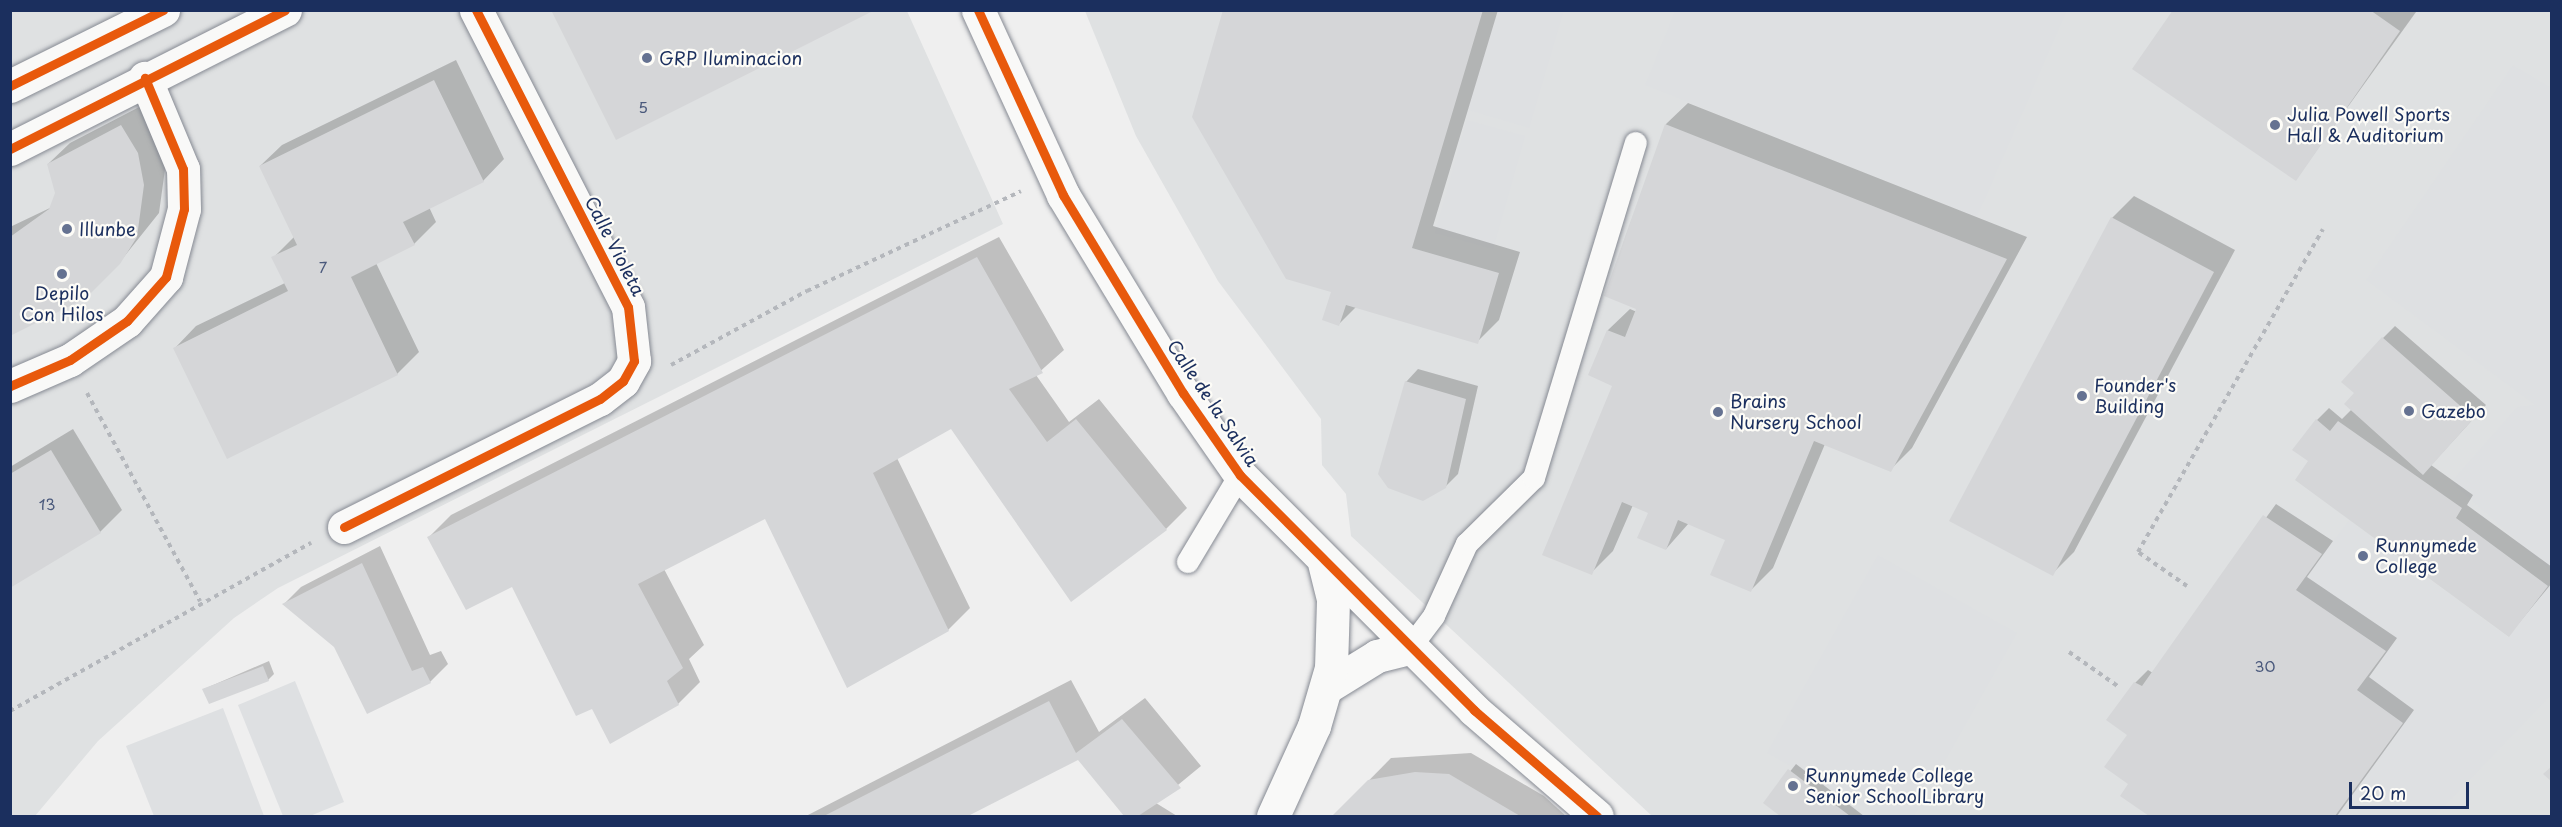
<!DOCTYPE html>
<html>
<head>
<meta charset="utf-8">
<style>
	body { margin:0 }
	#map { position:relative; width:2562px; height:827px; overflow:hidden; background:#efefef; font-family:"Playpen Sans",sans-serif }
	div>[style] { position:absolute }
	.built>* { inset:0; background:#dfe1e2 }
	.green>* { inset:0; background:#dee0e2 }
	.shadow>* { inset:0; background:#0003 }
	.building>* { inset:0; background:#d5d6d8 }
	.path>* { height:4px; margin-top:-2px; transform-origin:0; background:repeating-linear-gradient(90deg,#b4b7bc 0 4.5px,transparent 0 9px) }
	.roads { filter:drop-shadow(0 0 2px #868a93) drop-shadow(0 0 2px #868a93) }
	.service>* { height:22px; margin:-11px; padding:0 11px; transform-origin:11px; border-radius:11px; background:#f9f9f8 }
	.minor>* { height:33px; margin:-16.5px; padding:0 16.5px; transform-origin:16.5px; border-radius:16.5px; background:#f9f9f8 }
	.cycleway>* { height:9px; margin:-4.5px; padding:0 4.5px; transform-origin:4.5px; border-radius:4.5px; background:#e8590c }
	.dots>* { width:16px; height:16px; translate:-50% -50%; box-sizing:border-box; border:3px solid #fdfcf7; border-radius:50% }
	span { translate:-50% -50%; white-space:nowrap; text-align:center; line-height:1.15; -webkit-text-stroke:4.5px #fdfcf7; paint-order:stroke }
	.number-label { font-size:15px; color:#4a597c }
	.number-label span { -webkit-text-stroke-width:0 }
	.poi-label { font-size:18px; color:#1b2f5e }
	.left { translate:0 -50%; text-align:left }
	.street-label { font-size:18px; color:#1b2f5e }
	.frame { position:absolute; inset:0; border:12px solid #1b2f5e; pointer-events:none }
	.scale { position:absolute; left:2349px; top:782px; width:120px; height:27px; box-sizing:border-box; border:3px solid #1b2f5e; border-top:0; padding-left:8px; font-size:18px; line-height:21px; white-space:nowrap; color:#1b2f5e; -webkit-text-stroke:4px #fdfcf7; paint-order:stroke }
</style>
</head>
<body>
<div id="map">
	<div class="built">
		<i style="clip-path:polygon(10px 11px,907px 11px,1003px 224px,278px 588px,234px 618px,98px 741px,35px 816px,11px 816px)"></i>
		<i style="clip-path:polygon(1085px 11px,2551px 11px,2551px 816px,1652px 816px,1351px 536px,1346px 494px,1322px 465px,1321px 419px,1218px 281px,1136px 136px)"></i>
	</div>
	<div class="green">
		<i style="clip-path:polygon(1555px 11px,1563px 13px,1529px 128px,1468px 110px,1498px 11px)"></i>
		<i style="clip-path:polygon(1675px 11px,1675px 10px,2067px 11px,1977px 217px,1645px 85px)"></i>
		<i style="clip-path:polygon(2513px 65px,2551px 88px,2551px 571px,2451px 482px,2517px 407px,2535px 405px,2366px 280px)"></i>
		<i style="clip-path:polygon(1467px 120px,1525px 136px,1493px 249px,1435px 233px)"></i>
		<i style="clip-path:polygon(2349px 520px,2508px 637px,2551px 581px,2551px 695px,2435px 816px,2335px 816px,2403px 723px,2357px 690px,2386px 651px,2296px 590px)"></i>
		<i style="clip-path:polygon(1878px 555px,2017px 633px,1914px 816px,1880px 816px,1767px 753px)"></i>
		<i style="clip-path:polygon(295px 681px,344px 802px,310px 816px,283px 816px,238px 705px)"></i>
		<i style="clip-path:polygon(223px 708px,264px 816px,154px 816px,126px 746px)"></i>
	</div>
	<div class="shadow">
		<i style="clip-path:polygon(1224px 10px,1498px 10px,1433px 226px,1520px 252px,1499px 320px,1477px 342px,1356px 307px,1339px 324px,1332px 291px)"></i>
		<i style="clip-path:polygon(2175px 10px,2414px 10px,2416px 12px,2296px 179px)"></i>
		<i style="clip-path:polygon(456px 60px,504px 159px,483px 181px,429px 207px,436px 222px,414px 244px,376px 263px,419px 352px,397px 374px,175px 348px,196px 326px,285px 283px,273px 258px,295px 236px,260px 166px,282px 145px)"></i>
		<i style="clip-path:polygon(1688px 103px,2027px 237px,1912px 448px,1890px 470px,1825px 444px,1773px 568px,1751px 590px,1727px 539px,1689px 523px,1666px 549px,1650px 512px,1633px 505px,1613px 551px,1591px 573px,1614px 385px,1590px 375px,1608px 330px,1630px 309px,1637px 312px,1666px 124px)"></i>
		<i style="clip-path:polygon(143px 105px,166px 162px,159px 213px,119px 263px,10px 332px,10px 227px,52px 207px,57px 193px,48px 164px,70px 143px)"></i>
		<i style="clip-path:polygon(2134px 196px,2235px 250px,2074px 552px,2052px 574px,2112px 218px)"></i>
		<i style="clip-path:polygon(999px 237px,1064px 350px,1036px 375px,1069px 422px,1099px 399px,1187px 508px,1166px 529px,952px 427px,897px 458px,970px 608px,948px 630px,765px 517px,664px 569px,704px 645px,689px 659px,700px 682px,678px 704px,592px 707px,513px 585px,429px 537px,451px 515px)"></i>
		<i style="clip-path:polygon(2395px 326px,2486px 405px,2431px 465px,2473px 495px,2467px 505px,2552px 567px,2552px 583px,2509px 635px,2310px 461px,2317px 420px,2329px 408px,2342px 419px,2352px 409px,2383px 338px)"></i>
		<i style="clip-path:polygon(1418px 369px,1478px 386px,1458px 474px,1445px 487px,1406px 382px)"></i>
		<i style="clip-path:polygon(73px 429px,122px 510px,100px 532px,10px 587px,10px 467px)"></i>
		<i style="clip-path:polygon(2276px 504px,2333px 541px,2307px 577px,2397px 638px,2369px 677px,2414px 710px,2337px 816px,2150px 816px,2130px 784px,2135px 683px,2148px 670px,2153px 673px)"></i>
		<i style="clip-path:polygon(380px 546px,430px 655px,441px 651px,448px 664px,430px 682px,335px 646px,284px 604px,301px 587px)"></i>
		<i style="clip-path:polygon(269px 661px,274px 674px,268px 680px,204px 689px)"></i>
		<i style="clip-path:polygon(1071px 680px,1099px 732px,1145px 698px,1201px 766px,1156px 803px,1177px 816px,1126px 816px,1078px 758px,964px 816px,806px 816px)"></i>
		<i style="clip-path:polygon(1471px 753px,1544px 796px,1566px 816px,1334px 816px,1391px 758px)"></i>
		<i style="clip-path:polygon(1796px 764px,1864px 816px,1782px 816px,1765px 803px)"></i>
	</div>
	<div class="building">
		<i style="clip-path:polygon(551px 10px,875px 10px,616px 140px)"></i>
		<i style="clip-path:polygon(1223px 10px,1483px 10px,1412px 248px,1499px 273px,1478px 344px,1346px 305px,1339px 326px,1322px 320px,1331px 292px,1286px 279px,1192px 117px)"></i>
		<i style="clip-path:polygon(2173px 10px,2370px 10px,2400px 31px,2296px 181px,2132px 69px)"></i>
		<i style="clip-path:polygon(434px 80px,484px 182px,403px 222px,415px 245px,351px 277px,398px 375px,227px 459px,173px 348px,288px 291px,271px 257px,297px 245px,259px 166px)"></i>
		<i style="clip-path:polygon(1665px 124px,2007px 259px,1891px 472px,1814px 441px,1751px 592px,1710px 575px,1725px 540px,1678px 520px,1666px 550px,1637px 538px,1648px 513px,1622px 502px,1592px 575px,1542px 555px,1612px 386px,1588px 375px,1607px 330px,1625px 337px,1636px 309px,1604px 296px)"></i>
		<i style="clip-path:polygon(121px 125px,138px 153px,144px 185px,137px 237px,120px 264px,86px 298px,10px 336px,10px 237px,49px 209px,55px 193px,47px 164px)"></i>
		<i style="clip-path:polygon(2111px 217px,2214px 272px,2053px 576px,1949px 521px)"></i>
		<i style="clip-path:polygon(977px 257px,1043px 373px,1009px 389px,1047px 442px,1076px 419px,1167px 530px,1071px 602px,951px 429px,873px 473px,949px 631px,847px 688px,765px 519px,638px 584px,683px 668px,667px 681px,679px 705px,610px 744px,592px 709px,576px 716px,512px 587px,466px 610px,427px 537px)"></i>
		<i style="clip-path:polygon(2382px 337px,2474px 418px,2423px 475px,2344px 404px,2354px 393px,2341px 382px)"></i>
		<i style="clip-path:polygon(1405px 381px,1466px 399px,1446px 488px,1423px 501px,1388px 488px,1378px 474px)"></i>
		<i style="clip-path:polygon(2316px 419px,2330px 431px,2338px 421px,2462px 508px,2456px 518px,2548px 586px,2509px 637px,2295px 480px,2308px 461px,2292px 450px)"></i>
		<i style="clip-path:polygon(51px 450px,101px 533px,10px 588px,10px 474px)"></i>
		<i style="clip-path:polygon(2263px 515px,2322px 554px,2296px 590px,2386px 651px,2357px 690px,2403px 723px,2335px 816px,2149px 816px,2120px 796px,2128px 784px,2104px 767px,2127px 735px,2106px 720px,2134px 682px,2142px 686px)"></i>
		<i style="clip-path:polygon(362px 563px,412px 671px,423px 667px,431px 683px,367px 714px,334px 647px,282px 604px)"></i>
		<i style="clip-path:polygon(263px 666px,269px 681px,209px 704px,202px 689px)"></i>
		<i style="clip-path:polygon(1049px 701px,1076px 753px,1122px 719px,1181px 788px,1138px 816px,1124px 816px,1078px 760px,968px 816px,824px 816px)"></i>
		<i style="clip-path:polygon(2552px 766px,2552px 782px,2543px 774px)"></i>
		<i style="clip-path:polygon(1788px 769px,1850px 816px,1780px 816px,1763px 803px)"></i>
		<i style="clip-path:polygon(1415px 772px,1449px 774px,1520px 816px,1332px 816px,1368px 780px)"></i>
	</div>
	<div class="path">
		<i style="left:671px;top:365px;width:155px;rotate:-28.6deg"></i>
		<i style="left:807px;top:291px;width:236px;rotate:-25deg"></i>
		<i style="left:87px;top:393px;width:237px;rotate:61.5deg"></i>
		<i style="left:2187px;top:586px;width:60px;rotate:-145.2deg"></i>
		<i style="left:2138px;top:552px;width:372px;rotate:-60.2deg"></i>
		<i style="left:2069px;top:652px;width:61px;rotate:35deg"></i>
		<i style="left:10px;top:711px;width:345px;rotate:-29.2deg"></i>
	</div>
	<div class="roads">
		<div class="service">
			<i style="left:1188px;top:562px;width:101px;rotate:-59.1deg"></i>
			<i style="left:1410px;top:648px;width:40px;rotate:-53deg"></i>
			<i style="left:1434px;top:616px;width:79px;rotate:-65.4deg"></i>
			<i style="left:1467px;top:544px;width:94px;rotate:-44.6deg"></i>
			<i style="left:1534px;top:478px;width:350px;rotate:-73.1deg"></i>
		</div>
		<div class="minor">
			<i style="left:978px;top:10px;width:204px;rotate:65.3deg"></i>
			<i style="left:1063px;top:195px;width:232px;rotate:58.8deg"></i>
			<i style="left:1183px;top:393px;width:100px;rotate:55.2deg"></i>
			<i style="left:1240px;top:475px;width:332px;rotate:45.1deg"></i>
			<i style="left:1474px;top:710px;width:162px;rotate:40.8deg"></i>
			<i style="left:10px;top:86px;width:171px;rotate:-26.4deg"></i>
			<i style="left:10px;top:149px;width:308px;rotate:-26.8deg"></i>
			<i style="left:10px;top:386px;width:65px;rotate:-23.4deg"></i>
			<i style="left:70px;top:360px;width:69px;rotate:-34.4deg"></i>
			<i style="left:127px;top:321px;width:59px;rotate:-48.4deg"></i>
			<i style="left:166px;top:277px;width:70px;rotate:-75.2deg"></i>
			<i style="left:184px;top:209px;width:40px;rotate:-91.4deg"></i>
			<i style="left:183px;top:169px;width:99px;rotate:-112.7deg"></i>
			<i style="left:344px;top:527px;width:286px;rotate:-26.6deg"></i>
			<i style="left:600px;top:399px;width:29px;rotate:-38deg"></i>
			<i style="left:623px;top:381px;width:23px;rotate:-61deg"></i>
			<i style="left:634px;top:361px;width:54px;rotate:-96.3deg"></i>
			<i style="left:628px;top:307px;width:334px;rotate:-117.1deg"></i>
			<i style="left:1327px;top:687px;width:59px;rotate:-31.8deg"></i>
			<i style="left:1377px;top:656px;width:34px;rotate:-14deg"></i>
			<i style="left:1273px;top:816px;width:99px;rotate:-65.5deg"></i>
			<i style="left:1314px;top:726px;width:60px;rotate:-73.7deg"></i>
			<i style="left:1331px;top:668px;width:69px;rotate:-88.3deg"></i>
			<i style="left:1333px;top:599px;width:36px;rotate:-104deg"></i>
		</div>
	</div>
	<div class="cycleway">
		<i style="left:978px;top:10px;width:204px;rotate:65.3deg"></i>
		<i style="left:1063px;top:195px;width:232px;rotate:58.8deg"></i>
		<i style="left:1183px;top:393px;width:100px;rotate:55.2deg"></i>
		<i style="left:1240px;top:475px;width:332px;rotate:45.1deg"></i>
		<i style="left:1474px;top:710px;width:162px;rotate:40.8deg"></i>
		<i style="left:10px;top:86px;width:171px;rotate:-26.4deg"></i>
		<i style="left:10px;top:149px;width:308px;rotate:-26.8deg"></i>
		<i style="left:10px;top:386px;width:65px;rotate:-23.4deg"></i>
		<i style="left:70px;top:360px;width:69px;rotate:-34.4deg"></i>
		<i style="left:127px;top:321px;width:59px;rotate:-48.4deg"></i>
		<i style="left:166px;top:277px;width:70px;rotate:-75.2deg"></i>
		<i style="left:184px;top:209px;width:40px;rotate:-91.4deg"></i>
		<i style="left:183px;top:169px;width:99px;rotate:-112.7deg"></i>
		<i style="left:344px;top:527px;width:286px;rotate:-26.6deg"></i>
		<i style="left:600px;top:399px;width:29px;rotate:-38deg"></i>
		<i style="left:623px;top:381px;width:23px;rotate:-61deg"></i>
		<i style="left:634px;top:361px;width:54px;rotate:-96.3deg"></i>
		<i style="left:628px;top:307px;width:334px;rotate:-117.1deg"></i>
	</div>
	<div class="dots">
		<i style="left:647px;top:58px;background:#657291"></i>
		<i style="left:2275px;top:125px;background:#657291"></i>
		<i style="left:67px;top:229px;background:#657291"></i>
		<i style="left:62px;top:274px;background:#657291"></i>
		<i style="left:2082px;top:396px;background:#657291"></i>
		<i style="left:2409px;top:411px;background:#657291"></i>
		<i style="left:1718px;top:412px;background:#657291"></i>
		<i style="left:2363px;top:556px;background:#657291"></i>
		<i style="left:1793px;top:786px;background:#657291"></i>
	</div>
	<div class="number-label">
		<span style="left:643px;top:107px">5</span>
		<span style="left:323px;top:267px">7</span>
		<span style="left:47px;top:504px">13</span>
		<span style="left:2265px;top:666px">30</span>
	</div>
	<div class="poi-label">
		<span class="left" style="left:659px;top:58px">GRP Iluminacion</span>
		<span class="left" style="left:2287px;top:125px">Julia Powell Sports<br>Hall &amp; Auditorium</span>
		<span class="left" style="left:79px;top:229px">Illunbe</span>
		<span style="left:62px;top:304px">Depilo<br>Con Hilos</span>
		<span class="left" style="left:2094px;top:396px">Founder's<br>Building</span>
		<span class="left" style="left:1730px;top:412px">Brains<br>Nursery School</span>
		<span class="left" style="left:2421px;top:411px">Gazebo</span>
		<span class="left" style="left:2375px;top:556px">Runnymede<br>College</span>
		<span class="left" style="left:1805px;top:786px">Runnymede College<br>Senior SchoolLibrary</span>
	</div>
	<div class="street-label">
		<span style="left:615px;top:246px;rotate:63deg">Calle Violeta</span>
		<span style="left:1213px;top:403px;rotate:56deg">Calle de la Salvia</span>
	</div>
	<div class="frame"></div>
	<div class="scale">20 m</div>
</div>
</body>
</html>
